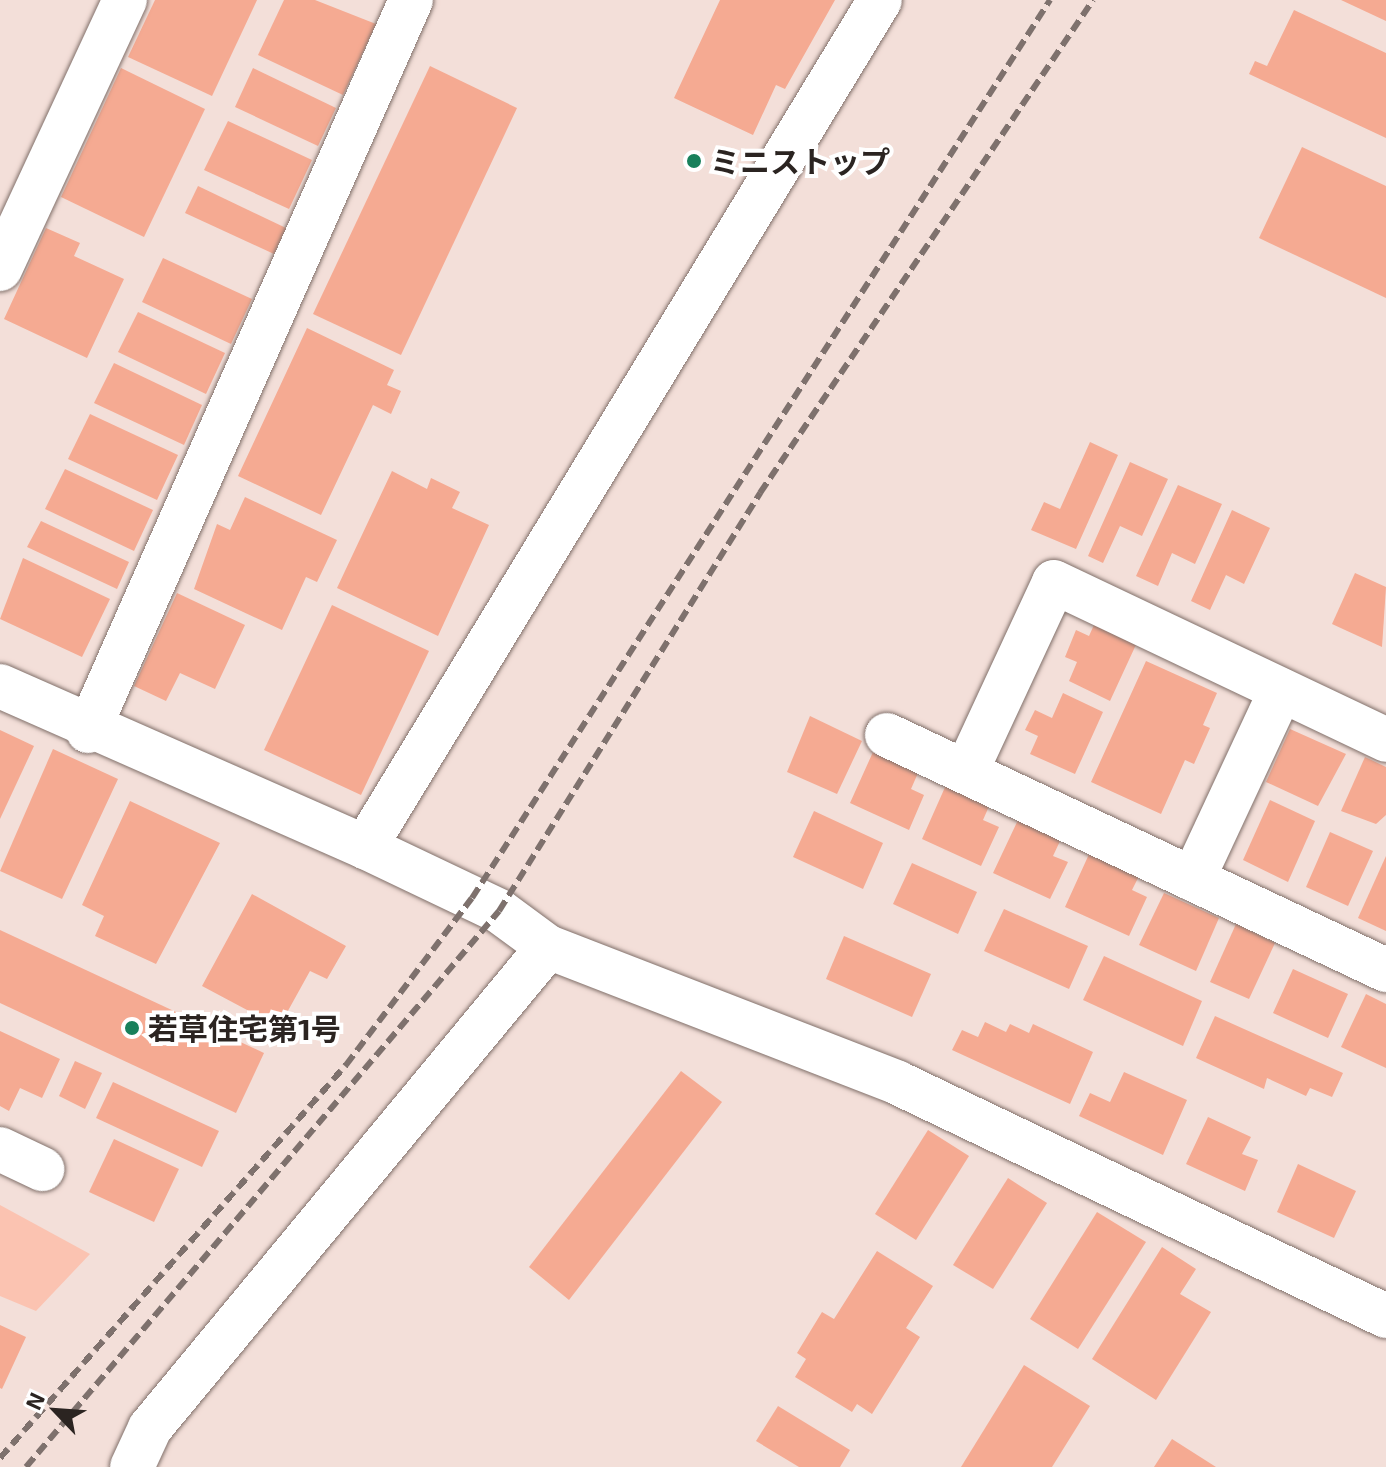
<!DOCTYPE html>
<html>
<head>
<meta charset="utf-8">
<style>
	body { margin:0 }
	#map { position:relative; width:1386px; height:1467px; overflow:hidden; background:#f3dfd9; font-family:"Exo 2","Noto Sans JP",sans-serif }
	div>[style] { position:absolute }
	.green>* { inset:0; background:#fbc3b1 }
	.building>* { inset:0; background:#f5aa92 }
	.roads { filter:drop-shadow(0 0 2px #81706a) drop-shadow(0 0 2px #81706a) }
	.minor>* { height:44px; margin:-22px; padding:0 22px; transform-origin:22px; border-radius:22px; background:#fff }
	.rail>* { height:6px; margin-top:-3px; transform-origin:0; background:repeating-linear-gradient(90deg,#7e716d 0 12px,transparent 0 18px) }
	.dots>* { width:22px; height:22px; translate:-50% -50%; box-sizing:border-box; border:4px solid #fff; border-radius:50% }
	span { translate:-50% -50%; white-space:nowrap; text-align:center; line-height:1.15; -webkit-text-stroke:8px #fff; paint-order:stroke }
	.poi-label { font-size:30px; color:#2b2421; font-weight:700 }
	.left { translate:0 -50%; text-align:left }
	.north { position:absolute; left:16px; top:1371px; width:80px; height:80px; -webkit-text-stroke:6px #fff; paint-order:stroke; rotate:295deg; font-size:22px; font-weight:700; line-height:32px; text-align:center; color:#2b2421 }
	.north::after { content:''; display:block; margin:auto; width:28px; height:36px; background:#2b2421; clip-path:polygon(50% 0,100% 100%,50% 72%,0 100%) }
</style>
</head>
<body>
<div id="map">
	<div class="green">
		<i style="clip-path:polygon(0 1205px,90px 1254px,36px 1311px,0 1296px)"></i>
	</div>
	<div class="building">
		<i style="clip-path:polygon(155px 0,257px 0,212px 96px,128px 57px)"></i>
		<i style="clip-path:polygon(284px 0,315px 0,376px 24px,343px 95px,258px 55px)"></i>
		<i style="clip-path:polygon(720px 0,835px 0,785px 89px,776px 85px,753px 135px,674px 98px)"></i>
		<i style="clip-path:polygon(1341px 0,1386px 0,1386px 21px)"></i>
		<i style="clip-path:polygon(1294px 10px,1386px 53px,1386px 138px,1249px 74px,1255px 61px,1267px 66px)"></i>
		<i style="clip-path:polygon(430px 66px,517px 108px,401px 355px,313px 314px)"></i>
		<i style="clip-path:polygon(121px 68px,205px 109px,144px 237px,61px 197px)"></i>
		<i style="clip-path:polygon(253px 68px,336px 108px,318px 146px,235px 107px)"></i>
		<i style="clip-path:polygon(228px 121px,312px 160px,289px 209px,204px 170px)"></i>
		<i style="clip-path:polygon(1302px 147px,1386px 186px,1386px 298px,1259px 238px)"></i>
		<i style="clip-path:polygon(198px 186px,286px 228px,274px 254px,185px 213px)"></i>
		<i style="clip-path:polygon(46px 228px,80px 243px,74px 256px,124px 279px,87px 358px,4px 319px)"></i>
		<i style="clip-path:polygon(163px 258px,252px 299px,231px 344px,142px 302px)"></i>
		<i style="clip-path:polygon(138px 312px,225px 353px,206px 394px,118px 352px)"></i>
		<i style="clip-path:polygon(307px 328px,394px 370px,387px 385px,401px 391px,391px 414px,373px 405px,321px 515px,238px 476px)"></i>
		<i style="clip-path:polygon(114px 363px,202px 405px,184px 445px,94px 403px)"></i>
		<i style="clip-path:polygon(90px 414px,178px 455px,157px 500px,68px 459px)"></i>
		<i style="clip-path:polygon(1090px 442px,1118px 455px,1076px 549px,1031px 530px,1044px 502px,1060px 509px)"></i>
		<i style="clip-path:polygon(1130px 462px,1168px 479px,1142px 536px,1120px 526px,1103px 563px,1088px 556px)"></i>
		<i style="clip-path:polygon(65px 469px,153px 510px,134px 551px,45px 509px)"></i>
		<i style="clip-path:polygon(392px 471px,427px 489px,431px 478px,460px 492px,452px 508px,489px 525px,438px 636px,337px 588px)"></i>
		<i style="clip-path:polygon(1178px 485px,1222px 504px,1195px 564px,1172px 553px,1158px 586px,1136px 576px)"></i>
		<i style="clip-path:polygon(245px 497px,337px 540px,317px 582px,306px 577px,282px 630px,194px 589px,217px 524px,230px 530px)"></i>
		<i style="clip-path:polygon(1232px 510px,1270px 528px,1244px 584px,1226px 575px,1210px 610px,1191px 601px)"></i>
		<i style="clip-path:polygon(41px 521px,129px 562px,117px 589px,27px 547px)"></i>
		<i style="clip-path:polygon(23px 558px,110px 599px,82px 657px,0 619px)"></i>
		<i style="clip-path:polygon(1355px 573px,1386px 587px,1382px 647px,1332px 624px)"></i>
		<i style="clip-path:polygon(177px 593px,245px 625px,215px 689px,180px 673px,166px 701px,134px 686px)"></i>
		<i style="clip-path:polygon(332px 605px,429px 651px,361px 795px,264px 750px)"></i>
		<i style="clip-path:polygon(1098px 616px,1140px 636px,1110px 701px,1069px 681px,1077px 662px,1065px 657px,1076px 630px,1089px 636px)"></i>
		<i style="clip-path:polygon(1146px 661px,1217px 693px,1203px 725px,1210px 728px,1194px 764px,1185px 760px,1161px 814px,1091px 782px)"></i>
		<i style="clip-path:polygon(1063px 693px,1103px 712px,1075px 774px,1030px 754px,1038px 736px,1025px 730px,1035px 710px,1052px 718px)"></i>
		<i style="clip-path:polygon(810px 716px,862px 741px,837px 794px,787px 772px)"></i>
		<i style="clip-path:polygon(1290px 729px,1346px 754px,1318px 806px,1266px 782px)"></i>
		<i style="clip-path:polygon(0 730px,34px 746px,0 819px)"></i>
		<i style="clip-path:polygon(53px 749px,118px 779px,62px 899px,0 871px)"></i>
		<i style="clip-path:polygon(873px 752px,918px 773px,911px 789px,924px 795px,909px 830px,850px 803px)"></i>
		<i style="clip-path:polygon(1365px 757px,1386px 767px,1386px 815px,1376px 824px,1341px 811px)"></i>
		<i style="clip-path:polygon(946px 785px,990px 804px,983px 820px,999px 827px,981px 866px,922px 839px)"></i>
		<i style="clip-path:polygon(1270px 800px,1315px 821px,1288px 882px,1243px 860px)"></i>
		<i style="clip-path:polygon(130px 801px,220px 843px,156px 964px,95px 936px,104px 916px,82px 905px)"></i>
		<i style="clip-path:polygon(814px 811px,883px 843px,863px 889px,793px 857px)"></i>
		<i style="clip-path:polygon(1018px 820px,1061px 839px,1053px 856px,1068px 862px,1050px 899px,993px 873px)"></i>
		<i style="clip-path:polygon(1330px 832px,1373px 851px,1348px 906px,1306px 887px)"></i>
		<i style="clip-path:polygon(1090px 852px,1140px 874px,1132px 890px,1147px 897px,1129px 936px,1065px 907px)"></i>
		<i style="clip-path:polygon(1386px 856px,1386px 931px,1358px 918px)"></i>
		<i style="clip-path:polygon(912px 863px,977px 892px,958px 934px,893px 904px)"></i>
		<i style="clip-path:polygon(1164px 893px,1219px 918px,1196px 971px,1139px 945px)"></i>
		<i style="clip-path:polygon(252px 894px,346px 946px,327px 979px,310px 971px,279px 1027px,202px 986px)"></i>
		<i style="clip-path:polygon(1004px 909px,1088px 946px,1069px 989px,984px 951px)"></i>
		<i style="clip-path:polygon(1236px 924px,1275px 943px,1249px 999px,1210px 982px)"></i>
		<i style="clip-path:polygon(0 930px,264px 1053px,236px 1113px,0 1003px)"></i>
		<i style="clip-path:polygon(844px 936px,931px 974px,912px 1017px,826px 979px)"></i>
		<i style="clip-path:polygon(1104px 956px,1202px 1001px,1183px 1046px,1083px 1000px)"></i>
		<i style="clip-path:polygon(1293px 969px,1348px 994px,1328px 1038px,1273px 1013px)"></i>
		<i style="clip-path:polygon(1366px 994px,1386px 1004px,1386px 1068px,1341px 1047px)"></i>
		<i style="clip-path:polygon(1215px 1016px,1343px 1073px,1332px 1097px,1310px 1088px,1306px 1096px,1267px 1078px,1264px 1089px,1196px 1058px)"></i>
		<i style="clip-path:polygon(985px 1022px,1006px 1032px,1010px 1024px,1029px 1033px,1033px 1024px,1093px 1052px,1070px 1104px,952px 1050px,962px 1030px,978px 1037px)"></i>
		<i style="clip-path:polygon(0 1031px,60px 1059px,42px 1098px,20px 1088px,9px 1111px,0 1106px)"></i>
		<i style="clip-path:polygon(75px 1061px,102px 1073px,85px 1109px,59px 1096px)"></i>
		<i style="clip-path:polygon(681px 1071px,722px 1102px,569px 1300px,529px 1267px)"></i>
		<i style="clip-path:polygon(1124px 1072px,1187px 1100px,1163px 1155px,1079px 1116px,1090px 1093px,1110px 1102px)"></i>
		<i style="clip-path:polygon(113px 1082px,219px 1131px,202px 1167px,96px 1118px)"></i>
		<i style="clip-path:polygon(1208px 1117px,1251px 1137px,1242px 1154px,1258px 1160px,1245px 1191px,1186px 1164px)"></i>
		<i style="clip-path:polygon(928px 1130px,969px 1156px,916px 1240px,875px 1214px)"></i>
		<i style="clip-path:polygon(114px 1139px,179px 1169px,154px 1222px,89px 1192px)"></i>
		<i style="clip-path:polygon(1298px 1164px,1356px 1191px,1334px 1238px,1277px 1212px)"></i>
		<i style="clip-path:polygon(1008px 1178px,1047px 1203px,993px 1289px,953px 1265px)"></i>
		<i style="clip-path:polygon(1097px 1212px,1146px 1242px,1078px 1349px,1030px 1319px)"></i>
		<i style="clip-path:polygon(1162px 1247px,1196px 1269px,1180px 1294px,1211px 1312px,1156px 1400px,1092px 1359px)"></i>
		<i style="clip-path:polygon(877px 1251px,933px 1286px,906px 1328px,920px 1337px,872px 1414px,857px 1404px,852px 1412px,795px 1377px,806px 1359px,797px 1353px,822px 1312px,834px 1319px)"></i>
		<i style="clip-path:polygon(0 1325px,26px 1337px,2px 1389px,0 1388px)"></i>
		<i style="clip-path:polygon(1024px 1365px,1090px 1406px,1052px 1467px,961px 1467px)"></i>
		<i style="clip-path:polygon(778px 1406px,850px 1450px,840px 1467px,799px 1467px,756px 1441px)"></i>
		<i style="clip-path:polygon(1172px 1439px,1216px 1467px,1154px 1467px)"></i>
	</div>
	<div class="roads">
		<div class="minor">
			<i style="left:0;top:269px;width:297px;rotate:-65.1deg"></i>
			<i style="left:0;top:686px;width:399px;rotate:23.8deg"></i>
			<i style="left:365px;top:847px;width:148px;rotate:25.5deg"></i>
			<i style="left:499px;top:911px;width:61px;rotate:36.3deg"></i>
			<i style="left:548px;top:947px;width:375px;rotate:21.2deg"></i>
			<i style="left:898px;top:1083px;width:541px;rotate:25.52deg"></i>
			<i style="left:88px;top:731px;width:799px;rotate:-66.16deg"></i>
			<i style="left:887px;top:735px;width:552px;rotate:25.22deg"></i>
			<i style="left:966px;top:772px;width:209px;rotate:-65.1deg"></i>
			<i style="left:1054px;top:582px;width:368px;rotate:25.4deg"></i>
			<i style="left:365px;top:847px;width:991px;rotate:-58.7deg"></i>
			<i style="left:1193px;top:879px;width:208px;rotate:-65deg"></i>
			<i style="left:0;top:1149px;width:47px;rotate:25.5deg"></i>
			<i style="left:132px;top:1467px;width:43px;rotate:-65.2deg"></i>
			<i style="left:150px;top:1428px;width:624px;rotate:-50.39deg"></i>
		</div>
	</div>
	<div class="rail">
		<i style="left:0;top:1458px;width:524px;rotate:-48.64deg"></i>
		<i style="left:346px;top:1065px;width:209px;rotate:-53deg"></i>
		<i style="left:472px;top:898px;width:1068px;rotate:-57.23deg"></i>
		<i style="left:26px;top:1467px;width:730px;rotate:-49.61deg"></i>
		<i style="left:499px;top:911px;width:493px;rotate:-58deg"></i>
		<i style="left:760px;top:493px;width:595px;rotate:-55.96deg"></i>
	</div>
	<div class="dots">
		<i style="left:694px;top:161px;background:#18805b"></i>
		<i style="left:132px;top:1028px;background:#18805b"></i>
	</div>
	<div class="poi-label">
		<span class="left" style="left:710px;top:161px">ミニストップ</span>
		<span class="left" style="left:148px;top:1028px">若草住宅第1号</span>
	</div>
	<div class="north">N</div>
</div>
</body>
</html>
